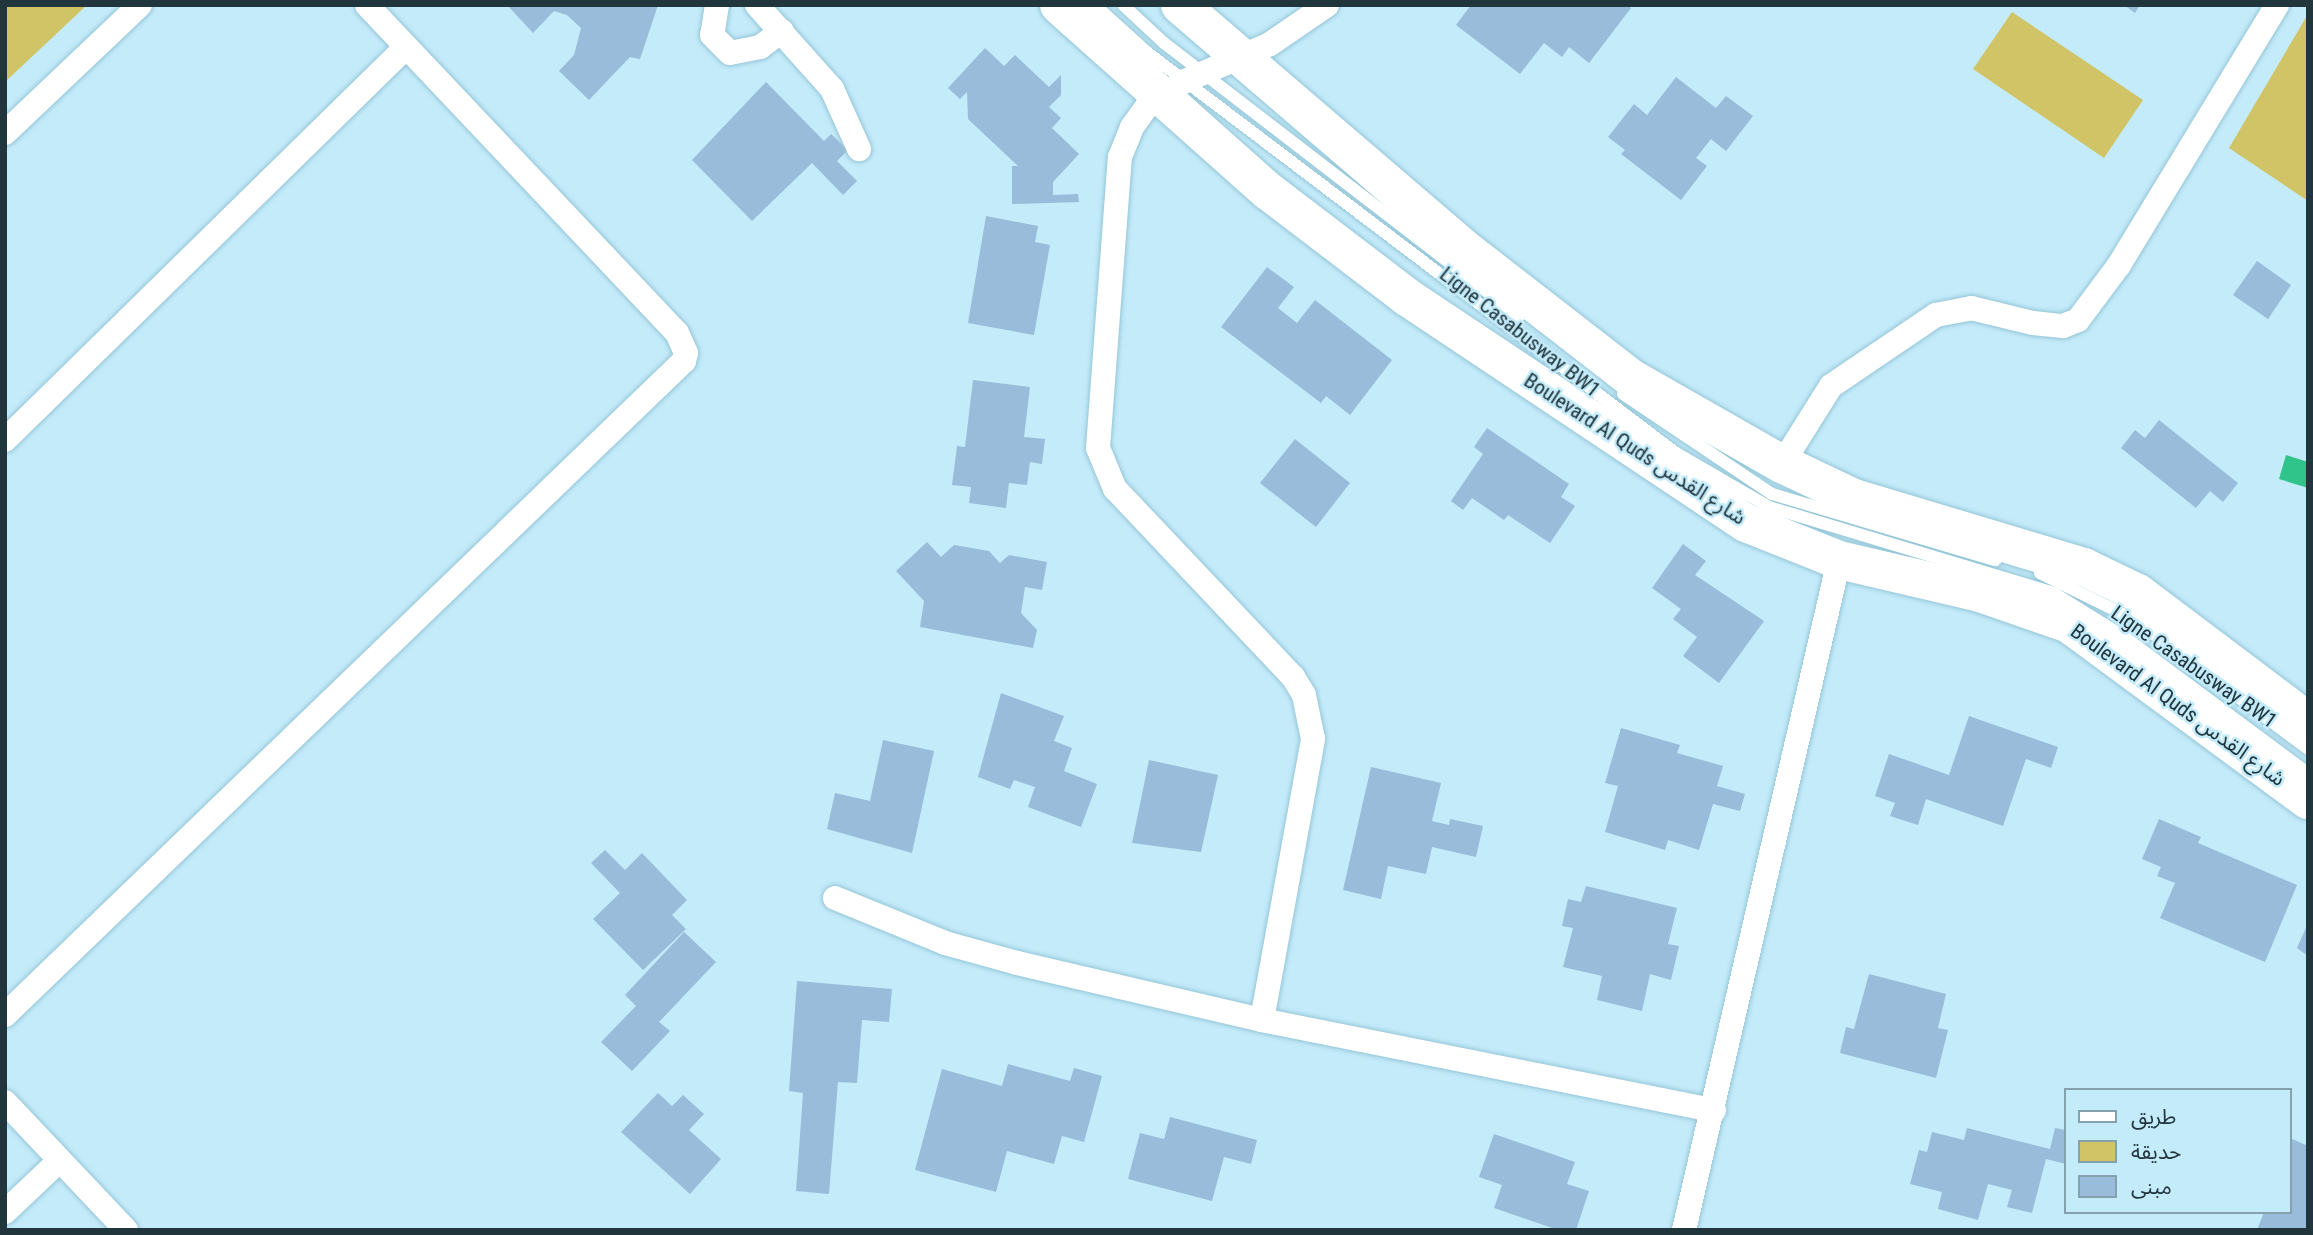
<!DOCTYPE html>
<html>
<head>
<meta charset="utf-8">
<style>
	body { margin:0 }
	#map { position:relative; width:2313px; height:1235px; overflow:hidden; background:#c4ebfa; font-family:"Roboto Condensed","Noto Sans Arabic",sans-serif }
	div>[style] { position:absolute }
	.green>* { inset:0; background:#d0c466 }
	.water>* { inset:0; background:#30c38a }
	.building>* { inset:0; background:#98bcd9 }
	.roads { filter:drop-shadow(0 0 2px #95c6d7) drop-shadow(0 0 2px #95c6d7) }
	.service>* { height:12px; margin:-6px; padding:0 6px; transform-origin:6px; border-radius:6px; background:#fff }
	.minor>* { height:24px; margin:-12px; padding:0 12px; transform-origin:12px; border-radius:12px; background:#fff }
	.primary>* { height:38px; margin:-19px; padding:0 19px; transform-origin:19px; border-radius:19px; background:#fff }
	span { translate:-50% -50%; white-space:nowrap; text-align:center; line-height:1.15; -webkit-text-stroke:5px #c4ebfa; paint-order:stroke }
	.street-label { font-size:21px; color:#21353c }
	.frame { position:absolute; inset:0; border:7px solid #21353c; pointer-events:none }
	.legend { position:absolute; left:2064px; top:1088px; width:228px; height:126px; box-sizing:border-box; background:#c4ebfa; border:2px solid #83a2ae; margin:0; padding:9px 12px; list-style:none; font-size:21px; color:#21353c }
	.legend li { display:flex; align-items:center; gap:14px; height:35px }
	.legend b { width:35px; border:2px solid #83a2ae }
</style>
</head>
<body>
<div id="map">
	<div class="green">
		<i style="clip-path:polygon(5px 5px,87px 5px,5px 82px)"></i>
		<i style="clip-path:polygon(2012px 12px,2143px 100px,2104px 158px,1973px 69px)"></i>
		<i style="clip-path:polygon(2308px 14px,2308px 201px,2229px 148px)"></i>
	</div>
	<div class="water">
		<i style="clip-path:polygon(2286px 455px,2308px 462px,2308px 488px,2279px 479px)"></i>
	</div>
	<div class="building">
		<i style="clip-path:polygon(507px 5px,658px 5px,640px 59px,630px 57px,589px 100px,559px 71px,574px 55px,581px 28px,567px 15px,554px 11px,533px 33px)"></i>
		<i style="clip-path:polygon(1471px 5px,1628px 5px,1631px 8px,1589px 63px,1569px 47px,1562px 57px,1544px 43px,1520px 74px,1456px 25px)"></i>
		<i style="clip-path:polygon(2124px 5px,2140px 5px,2135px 13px)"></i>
		<i style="clip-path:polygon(985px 48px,1004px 66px,1015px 55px,1049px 87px,1061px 75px,1061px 95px,1049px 107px,1061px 118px,1052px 128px,1079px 154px,1053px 182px,1053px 195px,1078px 194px,1079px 202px,1012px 204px,1012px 166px,1018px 166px,968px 119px,967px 92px,960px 99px,948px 88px)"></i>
		<i style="clip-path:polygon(1676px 77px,1716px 108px,1726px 96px,1753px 116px,1726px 151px,1711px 139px,1696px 158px,1707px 166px,1681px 200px,1621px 154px,1625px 150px,1608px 137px,1634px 104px,1647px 115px)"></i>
		<i style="clip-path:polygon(766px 82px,824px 141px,831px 134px,848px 150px,837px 161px,857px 181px,843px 195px,812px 163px,752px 221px,692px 160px)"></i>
		<i style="clip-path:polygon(986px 216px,1038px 226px,1035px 242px,1050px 245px,1034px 335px,968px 323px)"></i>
		<i style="clip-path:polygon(2257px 261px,2291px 285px,2268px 319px,2233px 295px)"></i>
		<i style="clip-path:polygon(1267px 267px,1294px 287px,1278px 308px,1297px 323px,1315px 300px,1392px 360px,1350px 415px,1326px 396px,1321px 403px,1221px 327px)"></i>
		<i style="clip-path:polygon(973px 380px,1030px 387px,1024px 437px,1045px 439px,1042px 464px,1030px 462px,1027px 485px,1009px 483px,1006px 508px,969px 503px,971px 487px,952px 485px,957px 446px,965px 447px)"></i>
		<i style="clip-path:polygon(2159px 420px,2238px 483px,2223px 502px,2210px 491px,2196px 508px,2121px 448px,2135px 430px,2145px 438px)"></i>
		<i style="clip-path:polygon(1487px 428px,1569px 484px,1561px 497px,1575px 506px,1550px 543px,1508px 515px,1504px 520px,1472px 498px,1463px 510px,1451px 501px,1483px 454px,1474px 447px)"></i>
		<i style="clip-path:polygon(1295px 439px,1350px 483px,1316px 527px,1260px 483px)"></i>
		<i style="clip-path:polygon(927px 542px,941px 557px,954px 545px,989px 551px,1000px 563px,1009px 555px,1047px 562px,1042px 590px,1025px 587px,1021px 613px,1037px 630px,1033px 648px,920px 627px,924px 601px,896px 571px)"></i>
		<i style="clip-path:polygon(1683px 544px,1706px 561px,1695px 575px,1764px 621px,1719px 683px,1683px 656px,1697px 637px,1673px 619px,1681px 609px,1652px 588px)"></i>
		<i style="clip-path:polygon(1001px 693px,1064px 716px,1054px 741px,1072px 748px,1064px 771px,1097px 784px,1081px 827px,1028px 807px,1035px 787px,1014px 780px,1010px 789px,978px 777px)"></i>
		<i style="clip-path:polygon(1969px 716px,2058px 747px,2051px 768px,2026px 759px,2003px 826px,1926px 799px,1918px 825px,1890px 816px,1895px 803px,1875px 796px,1889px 754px,1949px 775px)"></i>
		<i style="clip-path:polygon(1621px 728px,1680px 745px,1677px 753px,1723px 766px,1717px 786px,1745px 794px,1740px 811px,1713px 804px,1699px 850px,1668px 840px,1665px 850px,1605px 832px,1618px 786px,1605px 783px)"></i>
		<i style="clip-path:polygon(883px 740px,934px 751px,912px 853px,827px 829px,835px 793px,870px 801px)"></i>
		<i style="clip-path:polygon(1149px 760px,1218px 775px,1201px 852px,1132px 843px)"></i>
		<i style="clip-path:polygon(1371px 767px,1441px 783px,1432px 821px,1449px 825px,1450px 819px,1483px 826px,1476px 857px,1432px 847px,1426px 874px,1388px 866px,1381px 899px,1343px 890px)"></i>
		<i style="clip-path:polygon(2159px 819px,2201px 837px,2198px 843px,2297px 885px,2265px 962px,2160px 918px,2175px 883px,2157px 876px,2161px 867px,2142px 859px)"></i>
		<i style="clip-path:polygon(605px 850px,625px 870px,642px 853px,687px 900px,672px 915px,686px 929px,643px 970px,593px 919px,620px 893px,591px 863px)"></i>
		<i style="clip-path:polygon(1586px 886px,1677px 908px,1668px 944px,1679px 946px,1671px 980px,1650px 974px,1642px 1011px,1597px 1000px,1602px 976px,1563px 967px,1573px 928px,1562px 926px,1568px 899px,1581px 902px)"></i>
		<i style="clip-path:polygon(2308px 923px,2308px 956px,2297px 948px)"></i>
		<i style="clip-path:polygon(684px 932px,716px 962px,659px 1022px,670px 1031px,632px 1071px,601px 1042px,636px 1006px,625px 995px)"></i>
		<i style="clip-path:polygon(1869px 974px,1946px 994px,1938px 1028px,1948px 1030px,1936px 1078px,1840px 1053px,1846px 1027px,1854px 1029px)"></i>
		<i style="clip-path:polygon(797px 981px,892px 989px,889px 1022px,862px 1020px,857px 1083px,838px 1082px,829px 1194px,796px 1191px,803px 1093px,789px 1091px)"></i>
		<i style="clip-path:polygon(1008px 1064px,1070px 1081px,1074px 1068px,1102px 1076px,1084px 1142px,1062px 1136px,1054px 1164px,1007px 1151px,996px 1192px,915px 1170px,942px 1069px,1002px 1086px)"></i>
		<i style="clip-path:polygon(658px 1093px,672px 1106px,683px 1095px,704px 1114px,689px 1130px,721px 1159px,690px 1194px,621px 1132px)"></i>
		<i style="clip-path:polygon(1170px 1117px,1257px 1140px,1251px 1164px,1224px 1157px,1212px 1201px,1128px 1179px,1140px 1133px,1164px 1139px)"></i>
		<i style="clip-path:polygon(1967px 1128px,2050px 1149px,2055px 1128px,2066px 1130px,2066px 1164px,2046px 1159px,2032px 1213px,2007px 1207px,2012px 1190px,1988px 1184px,1978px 1220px,1938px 1209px,1942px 1192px,1910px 1184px,1919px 1150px,1927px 1152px,1932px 1132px,1964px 1140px)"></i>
		<i style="clip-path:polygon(1494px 1134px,1575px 1162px,1567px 1184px,1589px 1191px,1576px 1230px,1558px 1230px,1494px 1208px,1502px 1185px,1479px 1177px)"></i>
		<i style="clip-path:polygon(2290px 1138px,2308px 1146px,2308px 1230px,2257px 1230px,2264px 1212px,2290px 1212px)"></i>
	</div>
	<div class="roads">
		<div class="service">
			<i style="left:1095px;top:5px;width:72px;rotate:42.2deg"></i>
			<i style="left:1148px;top:53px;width:662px;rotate:37.15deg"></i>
			<i style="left:1676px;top:453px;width:108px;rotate:30.1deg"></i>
			<i style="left:1769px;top:507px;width:298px;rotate:16.8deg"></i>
			<i style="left:2054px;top:593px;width:85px;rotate:32deg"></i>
			<i style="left:2126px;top:638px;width:227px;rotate:36.6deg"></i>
			<i style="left:1123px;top:5px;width:56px;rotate:42.8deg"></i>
			<i style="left:1164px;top:43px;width:448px;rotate:37.6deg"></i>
			<i style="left:1623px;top:394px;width:179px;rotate:33.9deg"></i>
			<i style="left:1772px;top:494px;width:233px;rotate:16.5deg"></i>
			<i style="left:2040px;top:573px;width:104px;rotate:26.3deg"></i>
			<i style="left:2133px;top:619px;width:218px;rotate:36.6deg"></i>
		</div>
		<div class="minor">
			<i style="left:717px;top:5px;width:30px;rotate:99deg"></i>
			<i style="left:712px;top:35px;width:25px;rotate:45deg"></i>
			<i style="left:730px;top:53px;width:31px;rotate:-11deg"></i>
			<i style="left:760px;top:47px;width:27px;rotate:-36deg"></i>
			<i style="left:757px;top:5px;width:113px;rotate:48.2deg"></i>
			<i style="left:832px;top:89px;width:66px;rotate:65.8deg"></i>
			<i style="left:5px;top:133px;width:186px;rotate:-43.5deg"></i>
			<i style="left:5px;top:440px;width:561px;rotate:-44.42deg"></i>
			<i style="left:1782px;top:464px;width:92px;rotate:-57.9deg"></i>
			<i style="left:1831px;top:386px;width:127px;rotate:-34.1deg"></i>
			<i style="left:1936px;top:315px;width:36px;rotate:-11deg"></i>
			<i style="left:1971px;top:308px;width:64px;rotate:13.6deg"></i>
			<i style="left:2033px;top:323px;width:30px;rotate:6deg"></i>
			<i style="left:2063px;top:326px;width:16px;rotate:-22deg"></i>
			<i style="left:2078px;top:320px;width:69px;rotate:-53.3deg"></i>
			<i style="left:2119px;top:265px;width:304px;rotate:-58.7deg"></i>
			<i style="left:835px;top:898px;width:119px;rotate:22.2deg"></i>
			<i style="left:945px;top:943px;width:75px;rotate:15.5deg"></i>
			<i style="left:1017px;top:963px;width:252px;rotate:13.1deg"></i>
			<i style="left:1262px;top:1020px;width:461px;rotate:11.3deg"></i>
			<i style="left:5px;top:1015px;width:943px;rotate:-43.93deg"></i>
			<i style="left:684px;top:361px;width:8px;rotate:-76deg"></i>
			<i style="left:686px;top:353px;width:22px;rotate:-114deg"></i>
			<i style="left:677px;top:333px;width:451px;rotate:-133.4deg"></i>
			<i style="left:1262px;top:1020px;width:286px;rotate:-79.7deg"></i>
			<i style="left:1313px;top:739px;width:45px;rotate:-101.6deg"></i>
			<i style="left:1304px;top:695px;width:21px;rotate:-121deg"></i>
			<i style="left:1293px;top:677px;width:259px;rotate:-133.4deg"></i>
			<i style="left:1115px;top:489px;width:44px;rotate:-112.5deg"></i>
			<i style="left:1098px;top:448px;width:292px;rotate:-85.7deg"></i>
			<i style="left:1120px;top:157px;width:32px;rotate:-68deg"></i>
			<i style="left:1132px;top:127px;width:26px;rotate:-54deg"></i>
			<i style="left:1147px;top:106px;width:45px;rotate:-33.3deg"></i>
			<i style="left:1185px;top:81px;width:93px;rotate:-23.5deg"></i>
			<i style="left:1270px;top:44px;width:69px;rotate:-34.4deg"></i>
			<i style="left:5px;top:1102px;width:176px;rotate:46.6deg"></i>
			<i style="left:5px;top:1212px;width:74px;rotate:-43.4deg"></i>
			<i style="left:1684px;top:1230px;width:688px;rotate:-76.97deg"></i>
		</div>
		<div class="primary">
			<i style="left:1059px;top:5px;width:280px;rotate:41.7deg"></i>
			<i style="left:1268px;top:191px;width:175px;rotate:37.3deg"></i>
			<i style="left:1407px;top:297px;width:407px;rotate:33.7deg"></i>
			<i style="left:1746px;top:523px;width:100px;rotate:21.7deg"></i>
			<i style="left:1839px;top:560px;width:145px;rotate:13.2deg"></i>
			<i style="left:1980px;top:593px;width:94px;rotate:19.2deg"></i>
			<i style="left:2069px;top:624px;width:297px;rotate:36.4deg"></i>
			<i style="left:1180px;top:5px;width:372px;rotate:40.6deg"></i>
			<i style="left:1462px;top:247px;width:214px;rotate:37.8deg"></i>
			<i style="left:1631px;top:378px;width:174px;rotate:29.7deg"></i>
			<i style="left:1782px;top:464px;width:80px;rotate:25.3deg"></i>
			<i style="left:1854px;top:498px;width:240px;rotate:16.7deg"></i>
			<i style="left:2084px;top:567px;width:60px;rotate:25.7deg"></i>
			<i style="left:2138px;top:593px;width:213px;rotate:37deg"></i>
		</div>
	</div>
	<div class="street-label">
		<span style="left:1520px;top:332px;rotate:38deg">Ligne Casabusway BW1</span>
		<span style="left:1635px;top:449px;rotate:33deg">Boulevard Al Quds شارع القدس</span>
		<span style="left:2194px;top:667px;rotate:35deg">Ligne Casabusway BW1</span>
		<span style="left:2178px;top:705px;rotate:36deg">Boulevard Al Quds شارع القدس</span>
	</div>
	<div class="frame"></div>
	<ul class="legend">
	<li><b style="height:9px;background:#fff"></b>طريق</li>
	<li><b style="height:19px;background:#d0c466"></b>حديقة</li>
	<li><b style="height:19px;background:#98bcd9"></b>مبنى</li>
	</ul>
</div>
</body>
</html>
